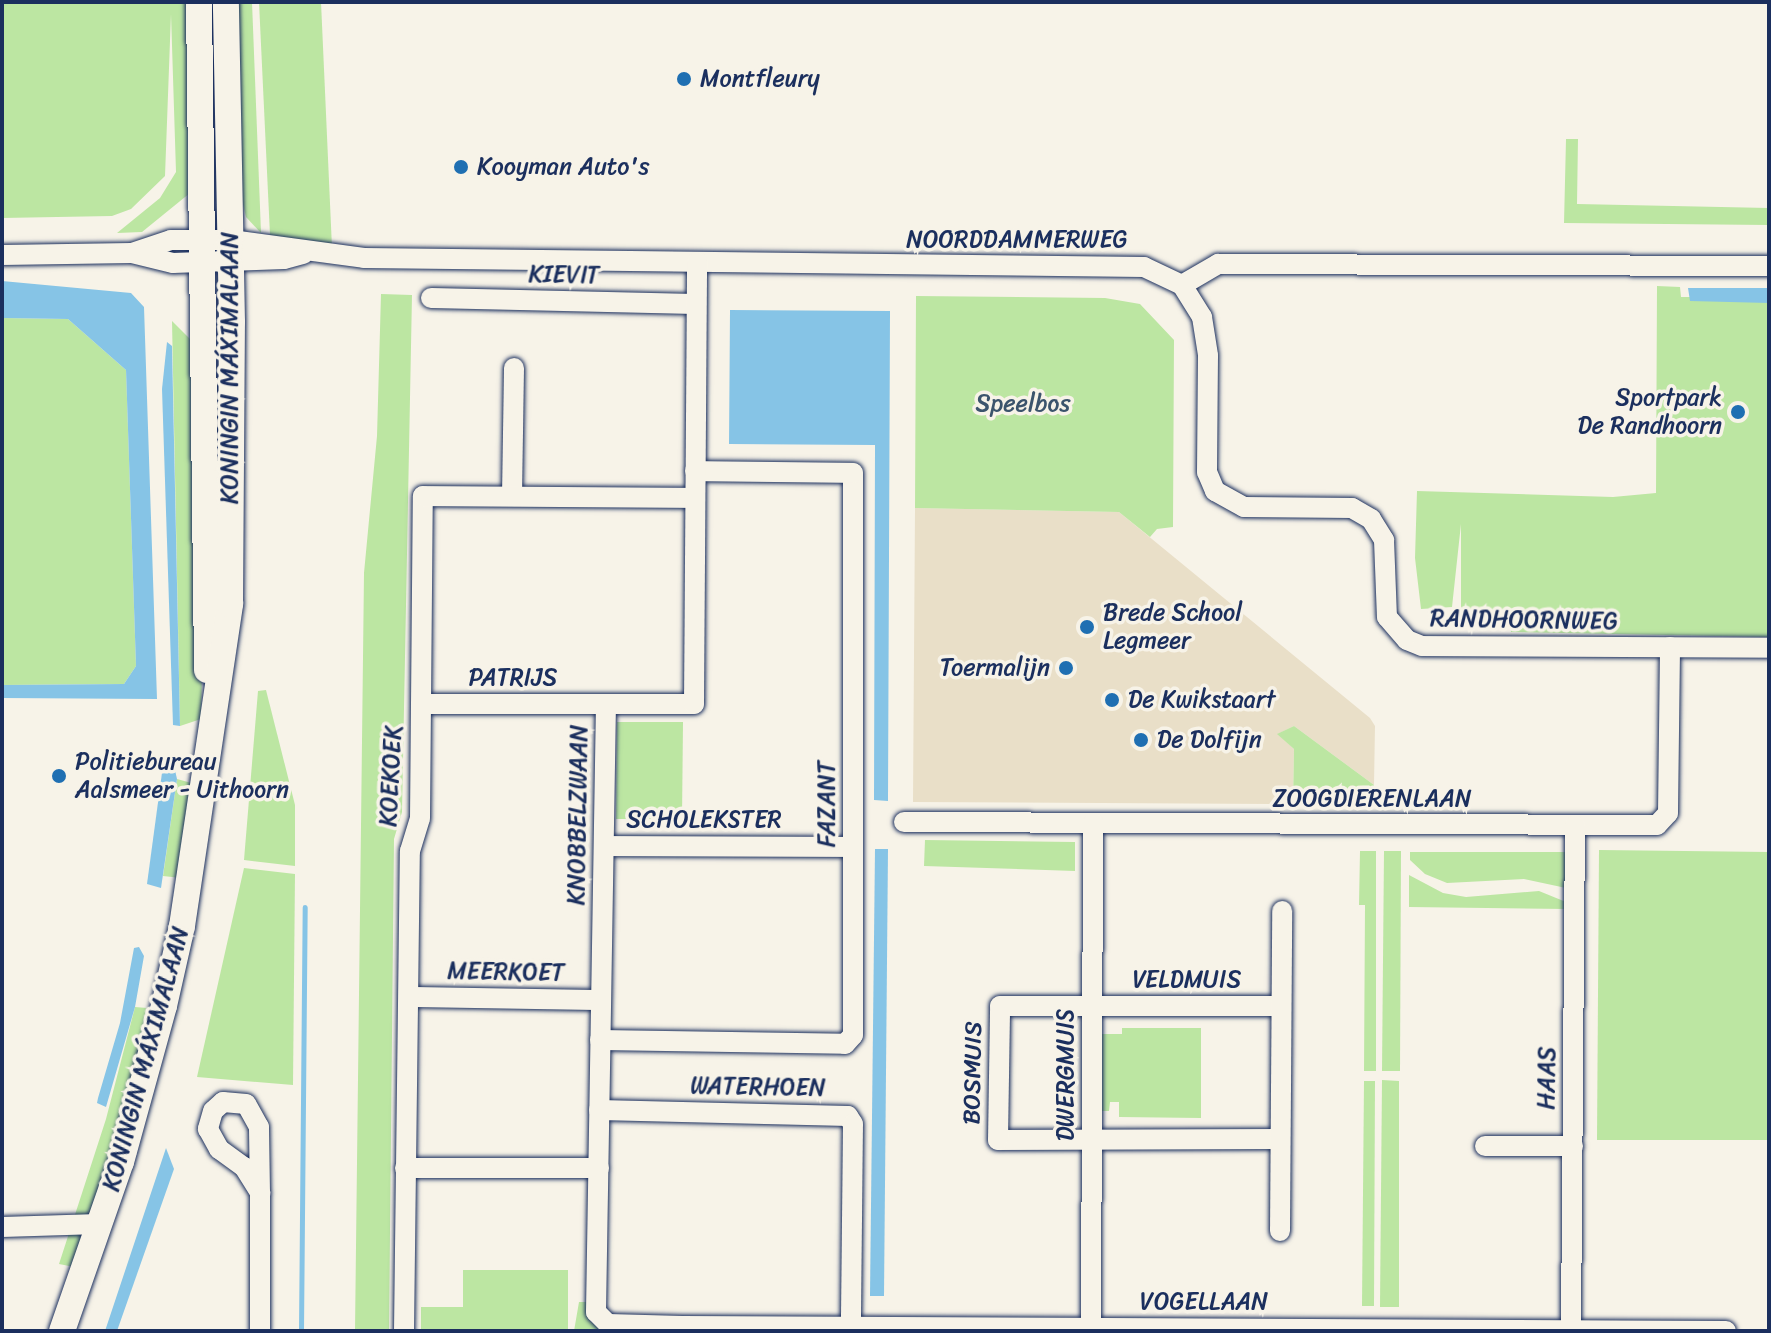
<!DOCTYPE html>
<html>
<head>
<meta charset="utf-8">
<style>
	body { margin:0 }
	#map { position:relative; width:1771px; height:1333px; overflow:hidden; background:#f7f3e8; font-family:Sriracha,sans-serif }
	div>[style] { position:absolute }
	.built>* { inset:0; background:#e9dfc8 }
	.green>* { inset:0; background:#bce6a2 }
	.water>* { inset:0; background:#86c4e6 }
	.stream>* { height:5px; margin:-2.5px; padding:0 2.5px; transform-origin:2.5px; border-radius:2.5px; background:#86c4e6 }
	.roads { filter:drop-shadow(0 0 2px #1b2f5e) drop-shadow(0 0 2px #1b2f5e) }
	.minor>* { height:20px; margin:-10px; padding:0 10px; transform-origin:10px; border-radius:10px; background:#f7f3e8 }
	.major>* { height:26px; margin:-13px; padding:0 13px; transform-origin:13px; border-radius:13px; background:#f7f3e8 }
	.dots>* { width:22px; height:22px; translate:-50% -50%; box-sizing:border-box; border:4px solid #f7f3e8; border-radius:50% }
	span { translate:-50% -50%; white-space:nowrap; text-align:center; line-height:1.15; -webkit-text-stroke:7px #f7f3e8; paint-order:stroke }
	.poi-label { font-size:24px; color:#1b2f5e }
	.left { translate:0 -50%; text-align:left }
	.right { translate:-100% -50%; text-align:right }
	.street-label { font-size:24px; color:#1b2f5e }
	.park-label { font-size:24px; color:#3b546c }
	.frame { position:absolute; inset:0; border:4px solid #1b2f5e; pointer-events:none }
</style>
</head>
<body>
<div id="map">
	<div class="built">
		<i style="clip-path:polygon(915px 508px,1119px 512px,1370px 718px,1375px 726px,1374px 785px,1294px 726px,1278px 734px,1294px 749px,1293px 804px,913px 802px)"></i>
	</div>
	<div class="green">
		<i style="clip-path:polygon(2px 2px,190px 2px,190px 193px,142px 232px,117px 233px,160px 198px,176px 172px,171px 14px,165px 176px,131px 209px,112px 216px,2px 218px)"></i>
		<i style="clip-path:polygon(232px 2px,252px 2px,261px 233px,246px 217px,241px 196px)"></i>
		<i style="clip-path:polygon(259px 2px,321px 2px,332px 248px,270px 235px)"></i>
		<i style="clip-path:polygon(1566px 139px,1578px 139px,1577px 204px,1769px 208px,1769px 225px,1564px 223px)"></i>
		<i style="clip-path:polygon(1657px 286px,1680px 287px,1681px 297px,1769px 297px,1769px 637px,1511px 632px,1510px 621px,1461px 622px,1461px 524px,1452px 607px,1421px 609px,1415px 558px,1417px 491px,1613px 497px,1656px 493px)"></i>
		<i style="clip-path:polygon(381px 294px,412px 295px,402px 812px,394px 839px,389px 1331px,355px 1331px,364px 573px,377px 436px)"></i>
		<i style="clip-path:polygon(916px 296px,1105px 298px,1140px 304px,1174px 340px,1173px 527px,1157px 529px,1150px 537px,1119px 512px,915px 508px)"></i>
		<i style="clip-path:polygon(2px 318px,68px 319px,126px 370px,136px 666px,124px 684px,2px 685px)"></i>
		<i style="clip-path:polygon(172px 321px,195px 344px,203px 628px,201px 719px,180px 726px)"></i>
		<i style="clip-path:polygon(266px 690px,295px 805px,295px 866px,244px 860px,258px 691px)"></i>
		<i style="clip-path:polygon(617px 722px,683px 722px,682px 819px,616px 819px)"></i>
		<i style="clip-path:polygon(1294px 726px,1374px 785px,1373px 806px,1293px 804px,1294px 749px,1277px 734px)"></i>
		<i style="clip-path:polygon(177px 779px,195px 784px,181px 878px,163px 876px)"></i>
		<i style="clip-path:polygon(925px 840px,1075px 842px,1075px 871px,924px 866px)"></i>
		<i style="clip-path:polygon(1599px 850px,1769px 852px,1769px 1140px,1597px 1140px)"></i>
		<i style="clip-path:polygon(1360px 851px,1376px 851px,1376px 1071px,1364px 1071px,1365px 905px,1359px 905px)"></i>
		<i style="clip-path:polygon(1384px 851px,1401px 851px,1400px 1071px,1382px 1071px)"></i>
		<i style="clip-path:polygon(1410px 852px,1566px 852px,1566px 888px,1524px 879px,1447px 883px,1425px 874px,1410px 860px)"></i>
		<i style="clip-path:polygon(244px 868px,295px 874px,293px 1085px,197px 1077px)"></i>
		<i style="clip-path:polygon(1409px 875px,1443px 893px,1466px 897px,1539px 891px,1566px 902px,1566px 909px,1409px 907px)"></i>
		<i style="clip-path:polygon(135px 1007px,147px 1008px,135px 1070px,74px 1267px,59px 1264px,106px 1119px)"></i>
		<i style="clip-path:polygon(1122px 1028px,1201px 1028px,1201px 1118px,1119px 1117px,1119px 1102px,1110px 1102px,1109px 1111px,1100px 1111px,1101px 1034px,1122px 1034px)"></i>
		<i style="clip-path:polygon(1382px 1080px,1399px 1081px,1399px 1307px,1380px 1307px)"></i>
		<i style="clip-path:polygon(1364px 1081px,1375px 1081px,1374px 1306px,1362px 1306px)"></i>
		<i style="clip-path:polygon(463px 1270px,568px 1270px,568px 1331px,421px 1331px,421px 1307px,463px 1307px)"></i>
		<i style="clip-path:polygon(579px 1302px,587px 1302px,590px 1321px,603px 1331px,574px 1331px)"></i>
	</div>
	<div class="water">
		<i style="clip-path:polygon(2px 281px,131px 293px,144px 307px,157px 699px,2px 698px,2px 685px,124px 684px,136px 666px,126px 370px,68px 319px,2px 318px)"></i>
		<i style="clip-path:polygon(1688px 288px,1769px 288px,1769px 303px,1690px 301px)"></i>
		<i style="clip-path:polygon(730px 310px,890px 311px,888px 801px,874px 800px,875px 445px,729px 444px)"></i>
		<i style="clip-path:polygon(167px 342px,172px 346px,180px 726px,173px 725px,162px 389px)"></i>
		<i style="clip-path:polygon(172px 757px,177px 779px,161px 888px,147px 884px,164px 758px)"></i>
		<i style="clip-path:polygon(875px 849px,888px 849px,884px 1296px,870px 1296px)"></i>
		<i style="clip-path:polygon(139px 947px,144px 956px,135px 1007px,106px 1107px,97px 1103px,98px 1098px,120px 1023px,134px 948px)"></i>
		<i style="clip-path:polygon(166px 1148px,174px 1169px,117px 1331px,105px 1331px)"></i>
	</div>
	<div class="stream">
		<i style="left:301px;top:1331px;width:424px;rotate:-89.5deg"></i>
	</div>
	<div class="roads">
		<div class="minor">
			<i style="left:132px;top:253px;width:41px;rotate:-18.4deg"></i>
			<i style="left:171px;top:240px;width:60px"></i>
			<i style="left:231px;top:240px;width:134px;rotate:7.7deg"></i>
			<i style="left:364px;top:258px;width:780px;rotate:0.66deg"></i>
			<i style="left:1144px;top:267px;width:42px;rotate:25.3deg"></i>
			<i style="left:1182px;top:285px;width:38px;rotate:58deg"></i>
			<i style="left:1202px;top:317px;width:39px;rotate:81deg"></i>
			<i style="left:1208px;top:356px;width:116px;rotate:90.5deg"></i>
			<i style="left:1207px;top:472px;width:21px;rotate:67deg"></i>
			<i style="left:1215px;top:491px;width:33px;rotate:29deg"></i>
			<i style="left:1244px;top:507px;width:108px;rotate:0.5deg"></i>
			<i style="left:1352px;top:508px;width:22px;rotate:30deg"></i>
			<i style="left:1371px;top:519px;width:25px;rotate:58deg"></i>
			<i style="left:1384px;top:540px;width:77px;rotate:87.8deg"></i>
			<i style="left:1387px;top:617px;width:30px;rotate:49deg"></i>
			<i style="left:1407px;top:640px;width:16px;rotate:22deg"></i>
			<i style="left:1422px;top:646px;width:347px;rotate:0.3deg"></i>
			<i style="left:2px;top:255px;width:130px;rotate:-0.9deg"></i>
			<i style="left:132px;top:253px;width:42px;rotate:13.7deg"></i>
			<i style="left:173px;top:263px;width:111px;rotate:-2.1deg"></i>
			<i style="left:284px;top:259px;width:20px;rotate:-15deg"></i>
			<i style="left:1182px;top:285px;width:42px;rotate:-30.3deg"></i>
			<i style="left:1218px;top:264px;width:551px;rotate:0.21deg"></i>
			<i style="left:431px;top:298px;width:265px;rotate:1.3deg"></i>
			<i style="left:512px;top:496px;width:128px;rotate:-89.1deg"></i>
			<i style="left:421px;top:704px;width:185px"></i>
			<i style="left:904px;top:822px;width:753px;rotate:0.23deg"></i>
			<i style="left:1657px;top:825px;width:16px;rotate:-47deg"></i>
			<i style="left:1668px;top:813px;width:166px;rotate:-89.3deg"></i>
			<i style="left:604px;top:846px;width:249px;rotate:0.2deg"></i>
			<i style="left:409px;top:997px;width:192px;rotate:0.9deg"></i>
			<i style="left:600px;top:1040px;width:245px;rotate:0.9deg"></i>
			<i style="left:845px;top:1044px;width:12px;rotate:-48deg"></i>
			<i style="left:853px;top:1035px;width:562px;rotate:-90deg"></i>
			<i style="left:853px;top:473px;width:158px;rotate:-179.3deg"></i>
			<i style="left:599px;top:1110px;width:249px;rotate:1.4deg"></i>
			<i style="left:848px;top:1116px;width:9px;rotate:58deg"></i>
			<i style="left:853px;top:1124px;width:207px;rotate:90.6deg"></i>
			<i style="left:1280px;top:1139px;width:282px;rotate:179.8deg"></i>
			<i style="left:998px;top:1140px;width:134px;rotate:-89.1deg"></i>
			<i style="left:1000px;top:1006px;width:281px"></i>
			<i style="left:1485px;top:1146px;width:88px"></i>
			<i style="left:405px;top:1168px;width:194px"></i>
			<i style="left:2px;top:1227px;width:97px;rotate:-1.8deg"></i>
			<i style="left:1280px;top:1231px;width:320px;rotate:-89.6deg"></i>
			<i style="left:682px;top:1326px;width:1044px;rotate:0.27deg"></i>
			<i style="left:1571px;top:1330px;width:504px;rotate:-89.55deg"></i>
			<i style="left:260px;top:1331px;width:138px;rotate:-90deg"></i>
			<i style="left:260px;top:1193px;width:66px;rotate:-90.9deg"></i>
			<i style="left:259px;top:1127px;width:26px;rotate:-119deg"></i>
			<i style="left:246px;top:1104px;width:23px;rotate:-175deg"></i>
			<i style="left:223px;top:1102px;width:13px;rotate:138deg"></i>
			<i style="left:213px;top:1111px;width:19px;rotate:106deg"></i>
			<i style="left:208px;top:1129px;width:23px;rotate:61deg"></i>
			<i style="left:219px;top:1149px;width:31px;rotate:36deg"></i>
			<i style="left:244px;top:1167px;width:31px;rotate:58deg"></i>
			<i style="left:404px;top:1331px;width:480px;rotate:-89.3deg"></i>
			<i style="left:410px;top:851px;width:34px;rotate:-73deg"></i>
			<i style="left:420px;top:818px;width:322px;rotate:-89.5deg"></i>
			<i style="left:423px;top:496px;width:272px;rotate:0.4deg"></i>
			<i style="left:682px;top:1331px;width:5px;rotate:-90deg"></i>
			<i style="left:682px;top:1326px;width:74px;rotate:-178.5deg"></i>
			<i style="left:608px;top:1324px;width:17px;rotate:-135deg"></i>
			<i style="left:596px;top:1312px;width:608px;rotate:-89.06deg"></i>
			<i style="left:606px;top:704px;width:88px"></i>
			<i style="left:694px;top:704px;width:442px;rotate:-89.6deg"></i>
			<i style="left:1091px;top:1331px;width:508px;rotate:-89.77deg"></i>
		</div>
		<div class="major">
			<i style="left:199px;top:2px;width:668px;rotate:89.31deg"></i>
			<i style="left:62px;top:1331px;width:179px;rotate:-70.8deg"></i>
			<i style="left:121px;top:1162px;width:162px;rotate:-74.6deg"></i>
			<i style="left:164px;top:1006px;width:82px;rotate:-77.3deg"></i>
			<i style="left:182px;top:926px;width:326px;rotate:-81.5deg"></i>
			<i style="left:230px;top:604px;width:282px;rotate:-89.6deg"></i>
			<i style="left:232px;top:322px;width:320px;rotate:-91.1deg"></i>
		</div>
	</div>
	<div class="dots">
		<i style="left:684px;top:79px;background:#1f6fb2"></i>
		<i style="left:461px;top:167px;background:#1f6fb2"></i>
		<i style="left:1738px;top:412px;background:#1f6fb2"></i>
		<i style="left:1087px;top:627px;background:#1f6fb2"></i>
		<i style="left:1066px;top:668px;background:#1f6fb2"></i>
		<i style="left:1112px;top:700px;background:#1f6fb2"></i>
		<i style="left:1141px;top:740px;background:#1f6fb2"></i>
		<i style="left:59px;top:776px;background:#1f6fb2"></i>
	</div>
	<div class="poi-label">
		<span class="left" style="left:700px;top:79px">Montfleury</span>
		<span class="left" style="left:477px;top:167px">Kooyman Auto's</span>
		<span class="right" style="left:1722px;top:412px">Sportpark<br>De Randhoorn</span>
		<span class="left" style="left:1103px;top:627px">Brede School<br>Legmeer</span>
		<span class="right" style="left:1050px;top:668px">Toermalijn</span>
		<span class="left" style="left:1128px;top:700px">De Kwikstaart</span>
		<span class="left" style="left:1157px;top:740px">De Dolfijn</span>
		<span class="left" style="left:75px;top:776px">Politiebureau<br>Aalsmeer - Uithoorn</span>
	</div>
	<div class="street-label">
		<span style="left:1017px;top:240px">NOORDDAMMERWEG</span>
		<span style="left:564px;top:275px;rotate:1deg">KIEVIT</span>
		<span style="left:230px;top:368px;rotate:-90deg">KONINGIN MÁXIMALAAN</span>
		<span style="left:1524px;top:620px;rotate:1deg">RANDHOORNWEG</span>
		<span style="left:513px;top:678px">PATRIJS</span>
		<span style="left:391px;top:776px;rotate:-87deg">KOEKOEK</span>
		<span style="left:1372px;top:799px">ZOOGDIERENLAAN</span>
		<span style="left:827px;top:804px;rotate:-90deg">FAZANT</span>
		<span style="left:578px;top:815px;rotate:-89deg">KNOBBELZWAAN</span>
		<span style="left:704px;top:820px">SCHOLEKSTER</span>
		<span style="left:506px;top:972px;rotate:1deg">MEERKOET</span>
		<span style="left:1187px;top:980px">VELDMUIS</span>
		<span style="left:146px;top:1059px;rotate:-75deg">KONINGIN MÁXIMALAAN</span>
		<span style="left:973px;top:1073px;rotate:-89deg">BOSMUIS</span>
		<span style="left:1066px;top:1075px;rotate:-90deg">DWERGMUIS</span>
		<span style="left:1547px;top:1078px;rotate:-89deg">HAAS</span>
		<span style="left:758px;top:1087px;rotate:1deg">WATERHOEN</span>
		<span style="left:1204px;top:1302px">VOGELLAAN</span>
	</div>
	<div class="park-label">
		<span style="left:1023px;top:404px">Speelbos</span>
	</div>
	<div class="frame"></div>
</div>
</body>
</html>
